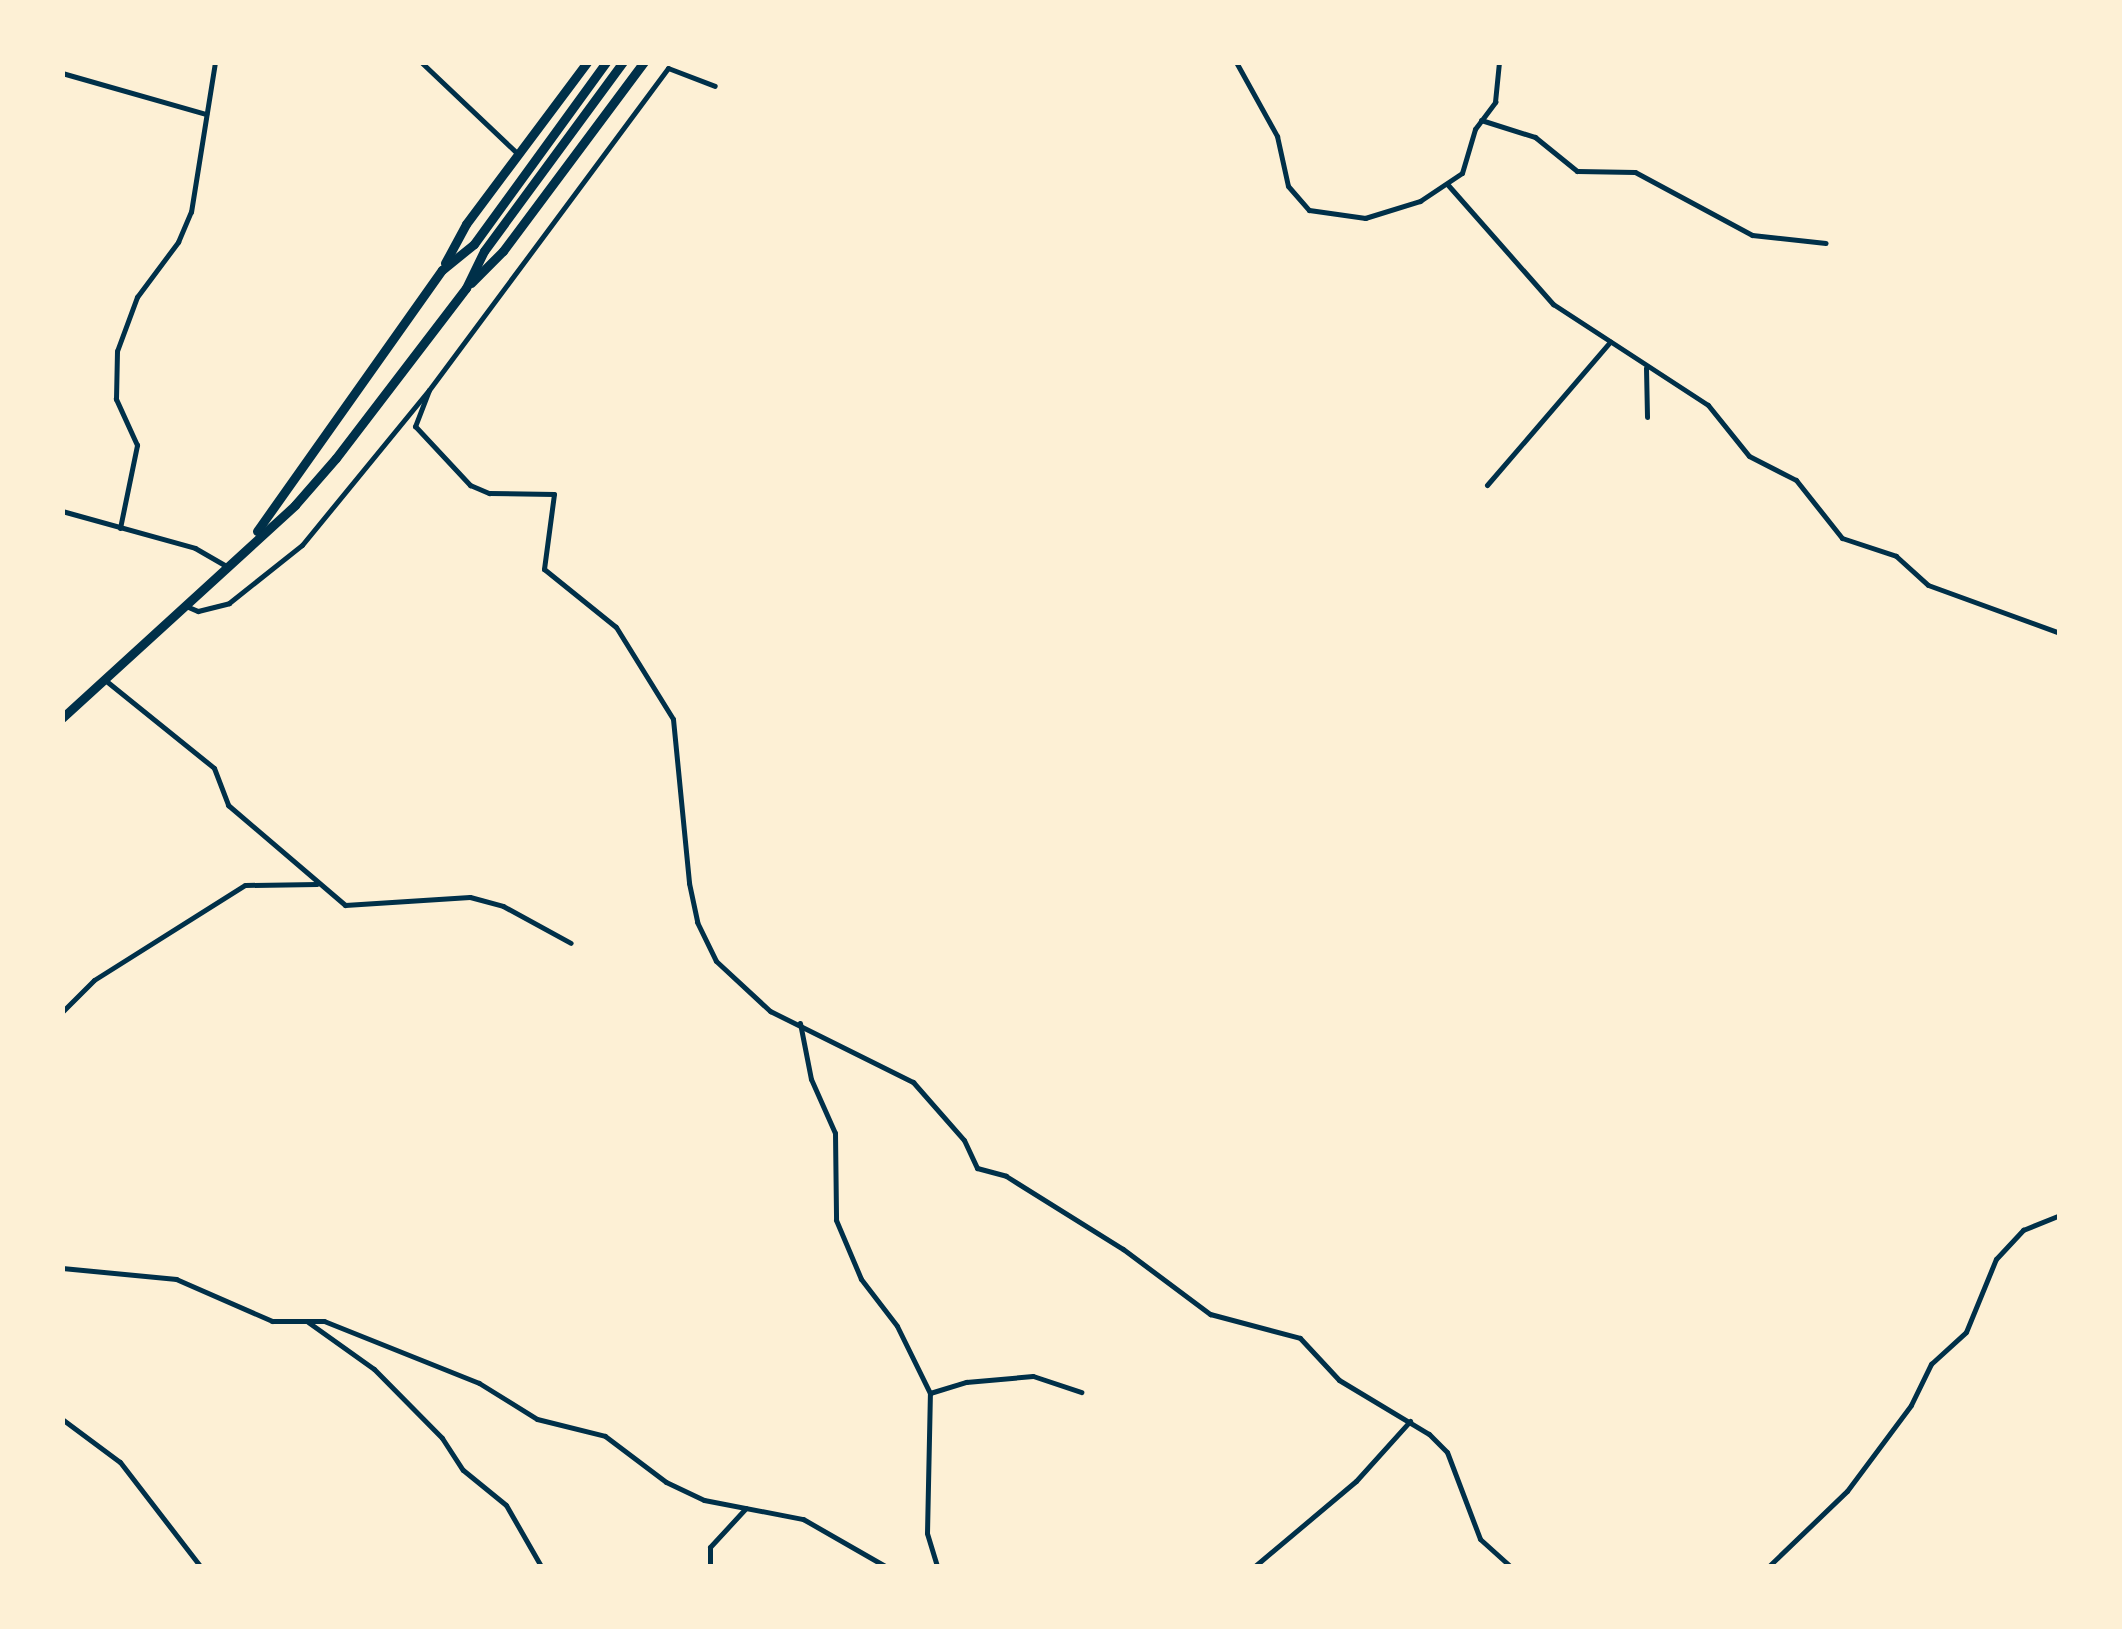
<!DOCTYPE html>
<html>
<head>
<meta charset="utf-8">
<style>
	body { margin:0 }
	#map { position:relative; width:2122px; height:1629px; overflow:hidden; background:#fdf0d5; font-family:Commissioner,sans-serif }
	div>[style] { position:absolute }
	.minor>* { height:5px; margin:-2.5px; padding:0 2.5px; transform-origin:2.5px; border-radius:2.5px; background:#003049 }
	.trunk>* { height:9px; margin:-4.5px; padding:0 4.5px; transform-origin:4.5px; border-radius:4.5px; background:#003049 }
	span { translate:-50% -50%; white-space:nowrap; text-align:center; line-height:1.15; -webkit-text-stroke:10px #fdf0d5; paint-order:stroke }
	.frame { position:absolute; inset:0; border:65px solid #fdf0d5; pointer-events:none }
</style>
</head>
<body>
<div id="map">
	<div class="minor">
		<i style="left:421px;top:62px;width:132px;rotate:43.5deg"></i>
		<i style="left:1236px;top:62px;width:85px;rotate:61deg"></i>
		<i style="left:1277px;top:136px;width:51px;rotate:77.6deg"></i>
		<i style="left:1288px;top:186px;width:32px;rotate:49deg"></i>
		<i style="left:1309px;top:210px;width:57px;rotate:8.1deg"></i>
		<i style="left:1365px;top:218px;width:58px;rotate:-17.2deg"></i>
		<i style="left:1420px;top:201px;width:50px;rotate:-33.7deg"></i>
		<i style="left:1462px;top:173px;width:46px;rotate:-73.5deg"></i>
		<i style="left:1475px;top:129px;width:34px;rotate:-53deg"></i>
		<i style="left:1495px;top:102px;width:40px;rotate:-84.3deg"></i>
		<i style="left:62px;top:73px;width:150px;rotate:15.9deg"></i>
		<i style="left:1481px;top:120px;width:57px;rotate:17.5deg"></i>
		<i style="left:1535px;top:137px;width:54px;rotate:39deg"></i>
		<i style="left:1577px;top:171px;width:58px;rotate:1deg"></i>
		<i style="left:1635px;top:172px;width:133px;rotate:28.3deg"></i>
		<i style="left:1752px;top:235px;width:74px;rotate:6.2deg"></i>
		<i style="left:1448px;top:185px;width:159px;rotate:48.6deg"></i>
		<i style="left:1553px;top:304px;width:185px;rotate:33.1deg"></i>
		<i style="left:1708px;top:405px;width:65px;rotate:51.2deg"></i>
		<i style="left:1749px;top:456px;width:53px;rotate:27.1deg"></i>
		<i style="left:1796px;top:480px;width:74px;rotate:51.6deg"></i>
		<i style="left:1842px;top:538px;width:57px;rotate:18.4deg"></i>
		<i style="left:1896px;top:556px;width:43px;rotate:42.2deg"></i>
		<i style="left:1928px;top:585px;width:140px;rotate:20deg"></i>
		<i style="left:1646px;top:368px;width:49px;rotate:88.8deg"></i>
		<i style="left:429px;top:390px;width:39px;rotate:111deg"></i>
		<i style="left:415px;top:426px;width:81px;rotate:47deg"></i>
		<i style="left:470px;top:485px;width:21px;rotate:23deg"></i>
		<i style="left:489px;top:493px;width:65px;rotate:0.9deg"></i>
		<i style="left:554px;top:494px;width:76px;rotate:97.6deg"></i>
		<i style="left:544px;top:569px;width:92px;rotate:38.9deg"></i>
		<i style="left:616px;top:627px;width:108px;rotate:58.2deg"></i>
		<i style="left:673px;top:719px;width:165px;rotate:84.4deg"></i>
		<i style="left:689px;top:883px;width:40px;rotate:78deg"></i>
		<i style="left:697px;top:922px;width:43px;rotate:64deg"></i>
		<i style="left:716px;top:961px;width:74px;rotate:42.8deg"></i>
		<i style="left:770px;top:1011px;width:160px;rotate:26.4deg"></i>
		<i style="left:913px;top:1082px;width:77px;rotate:48.7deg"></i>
		<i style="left:964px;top:1140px;width:31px;rotate:65deg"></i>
		<i style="left:977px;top:1168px;width:30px;rotate:15deg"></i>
		<i style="left:1006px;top:1176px;width:138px;rotate:32deg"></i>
		<i style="left:1123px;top:1249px;width:109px;rotate:36.8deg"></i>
		<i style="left:1210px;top:1314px;width:93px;rotate:14.9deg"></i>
		<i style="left:1300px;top:1338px;width:57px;rotate:47.1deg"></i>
		<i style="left:1339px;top:1380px;width:105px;rotate:31deg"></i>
		<i style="left:1429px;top:1434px;width:25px;rotate:45deg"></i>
		<i style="left:1447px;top:1452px;width:93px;rotate:69.2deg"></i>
		<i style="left:1480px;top:1539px;width:40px;rotate:42deg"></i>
		<i style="left:1487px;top:485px;width:189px;rotate:-49.3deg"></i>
		<i style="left:62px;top:511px;width:138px;rotate:15.5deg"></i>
		<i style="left:195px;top:548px;width:36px;rotate:30deg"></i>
		<i style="left:120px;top:528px;width:85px;rotate:-78.4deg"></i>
		<i style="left:137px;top:445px;width:51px;rotate:-114.5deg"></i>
		<i style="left:116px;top:399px;width:48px;rotate:-88.8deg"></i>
		<i style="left:117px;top:351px;width:58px;rotate:-69.7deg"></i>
		<i style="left:137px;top:297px;width:69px;rotate:-53.3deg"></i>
		<i style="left:178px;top:242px;width:33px;rotate:-67deg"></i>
		<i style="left:191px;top:212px;width:152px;rotate:-80.9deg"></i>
		<i style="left:186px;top:606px;width:13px;rotate:23deg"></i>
		<i style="left:198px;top:611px;width:32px;rotate:-14deg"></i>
		<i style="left:229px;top:603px;width:93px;rotate:-38.5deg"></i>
		<i style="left:302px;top:545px;width:200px;rotate:-50.7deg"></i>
		<i style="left:429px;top:390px;width:401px;rotate:-53.4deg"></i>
		<i style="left:668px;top:68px;width:50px;rotate:21deg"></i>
		<i style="left:105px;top:680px;width:140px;rotate:38.9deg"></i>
		<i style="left:214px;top:768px;width:40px;rotate:69deg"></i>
		<i style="left:228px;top:805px;width:154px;rotate:40.5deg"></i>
		<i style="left:345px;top:905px;width:125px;rotate:-3.7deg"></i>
		<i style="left:470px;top:897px;width:34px;rotate:15deg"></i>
		<i style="left:503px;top:906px;width:77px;rotate:28.6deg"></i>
		<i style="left:62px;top:1012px;width:45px;rotate:-45deg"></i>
		<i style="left:94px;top:980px;width:178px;rotate:-32.2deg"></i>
		<i style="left:245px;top:885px;width:72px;rotate:-0.8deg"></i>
		<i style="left:800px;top:1023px;width:57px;rotate:78.9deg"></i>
		<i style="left:811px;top:1079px;width:59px;rotate:66deg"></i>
		<i style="left:835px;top:1133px;width:87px;rotate:89.3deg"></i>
		<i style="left:836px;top:1220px;width:64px;rotate:67deg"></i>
		<i style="left:861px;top:1279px;width:59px;rotate:52.5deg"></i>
		<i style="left:897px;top:1326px;width:75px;rotate:63.8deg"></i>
		<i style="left:62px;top:1268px;width:115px;rotate:5.5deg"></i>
		<i style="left:176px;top:1279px;width:105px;rotate:23.6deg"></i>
		<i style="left:272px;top:1321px;width:52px"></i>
		<i style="left:324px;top:1321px;width:167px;rotate:21.8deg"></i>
		<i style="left:479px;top:1383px;width:68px;rotate:31.8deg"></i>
		<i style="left:537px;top:1419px;width:70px;rotate:14deg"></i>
		<i style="left:605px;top:1436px;width:76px;rotate:37deg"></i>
		<i style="left:666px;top:1482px;width:42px;rotate:25.3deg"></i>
		<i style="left:704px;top:1500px;width:101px;rotate:10.9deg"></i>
		<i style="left:803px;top:1519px;width:95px;rotate:29.8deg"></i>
		<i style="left:308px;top:1322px;width:81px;rotate:35.5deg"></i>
		<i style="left:374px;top:1369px;width:97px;rotate:45.4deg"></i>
		<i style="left:442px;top:1438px;width:38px;rotate:57deg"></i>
		<i style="left:463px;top:1470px;width:55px;rotate:39.1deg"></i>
		<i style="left:506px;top:1505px;width:70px;rotate:60.2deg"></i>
		<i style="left:62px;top:1419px;width:72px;rotate:36.6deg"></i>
		<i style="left:120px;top:1462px;width:131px;rotate:52.4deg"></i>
		<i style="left:710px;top:1566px;width:19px;rotate:-90deg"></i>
		<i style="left:710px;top:1547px;width:53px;rotate:-47.3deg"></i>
		<i style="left:937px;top:1566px;width:34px;rotate:-107deg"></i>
		<i style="left:927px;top:1533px;width:140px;rotate:-88.8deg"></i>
		<i style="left:930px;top:1393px;width:38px;rotate:-17deg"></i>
		<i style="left:966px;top:1382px;width:67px;rotate:-5.1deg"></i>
		<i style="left:1033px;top:1376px;width:51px;rotate:18.4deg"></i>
		<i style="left:1255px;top:1566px;width:132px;rotate:-40.1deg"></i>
		<i style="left:1356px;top:1481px;width:81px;rotate:-48deg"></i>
		<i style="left:1769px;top:1566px;width:108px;rotate:-43.9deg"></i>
		<i style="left:1847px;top:1491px;width:107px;rotate:-53.3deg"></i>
		<i style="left:1911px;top:1405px;width:46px;rotate:-64deg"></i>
		<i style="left:1931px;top:1364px;width:47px;rotate:-42.4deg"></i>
		<i style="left:1966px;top:1332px;width:79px;rotate:-67.7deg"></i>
		<i style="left:1996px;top:1259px;width:40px;rotate:-47deg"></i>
		<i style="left:2023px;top:1230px;width:40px;rotate:-22deg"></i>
	</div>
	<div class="trunk">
		<i style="left:445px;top:263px;width:44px;rotate:-61.7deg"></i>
		<i style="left:466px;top:224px;width:202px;rotate:-53.2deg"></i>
		<i style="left:471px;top:283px;width:45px;rotate:-45deg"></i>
		<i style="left:503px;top:251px;width:236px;rotate:-53.3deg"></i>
		<i style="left:257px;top:531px;width:320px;rotate:-54.7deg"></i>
		<i style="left:442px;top:270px;width:41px;rotate:-39.1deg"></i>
		<i style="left:474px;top:244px;width:225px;rotate:-54deg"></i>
		<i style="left:62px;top:718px;width:316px;rotate:-42.4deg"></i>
		<i style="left:295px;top:505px;width:62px;rotate:-48.9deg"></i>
		<i style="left:336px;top:458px;width:214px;rotate:-52.6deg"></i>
		<i style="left:466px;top:288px;width:41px;rotate:-64.1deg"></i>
		<i style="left:484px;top:251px;width:235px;rotate:-53.7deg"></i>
	</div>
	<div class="frame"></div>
</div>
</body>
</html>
